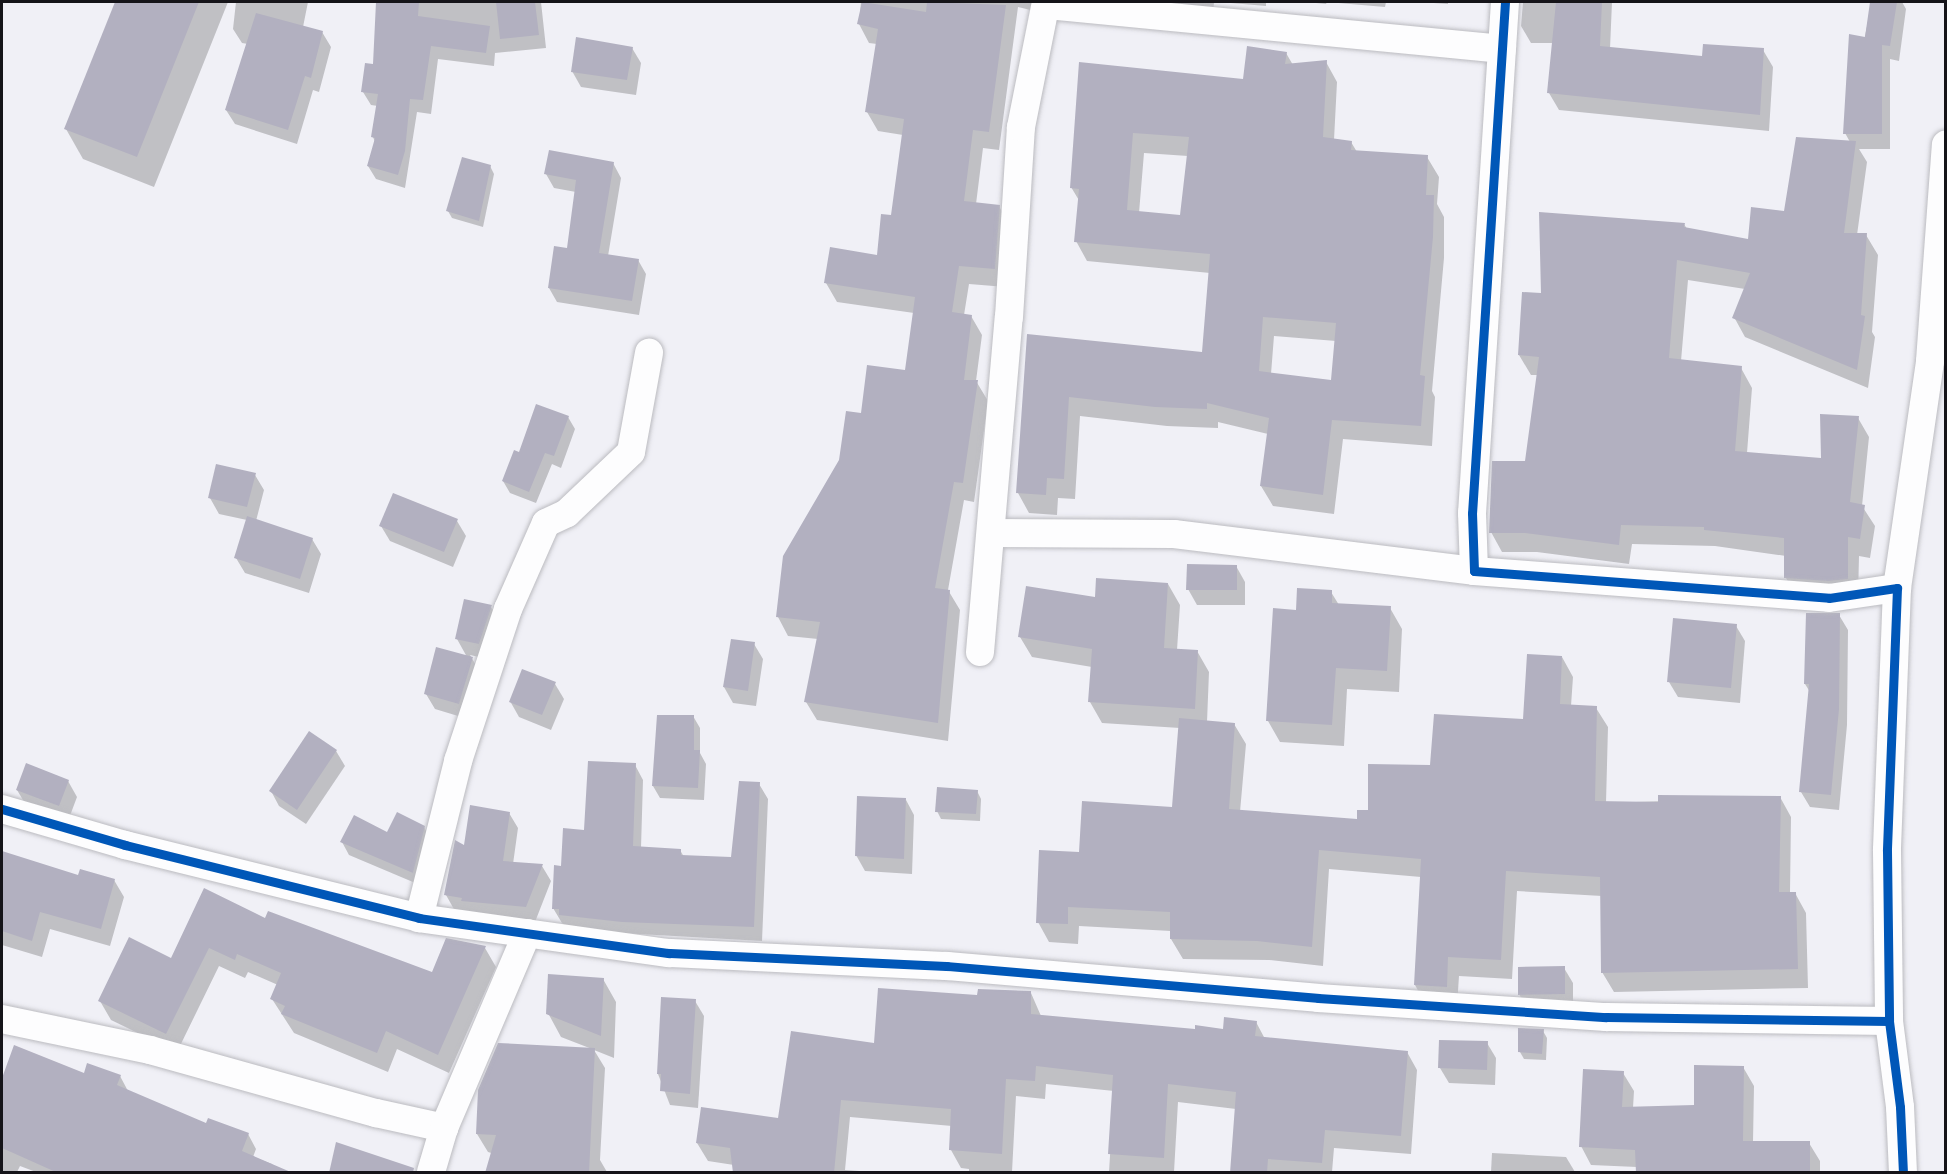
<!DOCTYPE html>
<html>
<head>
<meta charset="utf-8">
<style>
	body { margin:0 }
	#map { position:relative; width:1947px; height:1174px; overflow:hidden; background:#f0f0f6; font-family:"Nunito Sans",sans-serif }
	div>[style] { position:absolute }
	.shadow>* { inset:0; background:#0003 }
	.building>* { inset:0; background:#b2b0c0 }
	.roads { filter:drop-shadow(0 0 2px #bbbbc0) drop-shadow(0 0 2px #bbbbc0) }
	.minor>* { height:28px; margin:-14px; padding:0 14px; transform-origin:14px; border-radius:14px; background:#fdfdfe }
	.cycleway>* { height:9px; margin:-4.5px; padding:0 4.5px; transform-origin:4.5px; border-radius:4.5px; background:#0057b8 }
	span { translate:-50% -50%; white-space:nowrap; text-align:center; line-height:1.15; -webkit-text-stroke:4.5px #fbfafd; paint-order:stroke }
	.frame { position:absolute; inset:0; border:3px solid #151419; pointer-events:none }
</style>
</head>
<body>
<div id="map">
	<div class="shadow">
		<i style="clip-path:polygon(116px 2px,228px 2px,154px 187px,83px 159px,66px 129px)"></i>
		<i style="clip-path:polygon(236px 2px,308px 2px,303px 27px,322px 32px,331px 47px,319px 92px,313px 90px,297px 144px,235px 124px,226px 110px,248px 44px,242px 43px,233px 29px)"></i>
		<i style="clip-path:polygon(378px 2px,541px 2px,546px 48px,495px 53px,494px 66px,438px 59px,431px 114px,417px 112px,405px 188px,376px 179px,368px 166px,375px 142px,373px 137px,378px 106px,371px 105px,363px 92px,374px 65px)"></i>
		<i style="clip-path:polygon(861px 2px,1040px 2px,1039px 12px,1018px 7px,999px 150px,983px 148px,976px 204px,999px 206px,1009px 225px,1006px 287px,969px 284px,964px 315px,971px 316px,982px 335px,976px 381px,988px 401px,974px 502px,964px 500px,948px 590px,960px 610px,948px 741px,817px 720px,806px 702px,818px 639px,788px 636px,778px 617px,862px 415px,907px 372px,914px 313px,837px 302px,826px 283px,878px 256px,893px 216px,903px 135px,878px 131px,867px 112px,877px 44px,869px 43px,859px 24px)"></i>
		<i style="clip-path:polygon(1126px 2px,1214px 2px,1213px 14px)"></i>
		<i style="clip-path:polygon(1219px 2px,1266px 2px,1266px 6px)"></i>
		<i style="clip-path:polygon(1306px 2px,1327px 2px,1326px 4px)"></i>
		<i style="clip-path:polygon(1327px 2px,1386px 2px,1385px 7px)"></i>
		<i style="clip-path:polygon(1419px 2px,1448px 2px,1448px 4px)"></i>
		<i style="clip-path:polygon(1523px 2px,1612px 2px,1610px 49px,1703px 58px,1763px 50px,1773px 67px,1769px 131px,1559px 110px,1549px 93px,1554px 43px,1531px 43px,1521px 26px)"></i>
		<i style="clip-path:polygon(1872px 2px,1902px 2px,1906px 9px,1899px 61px,1890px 59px,1890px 149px,1859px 149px,1867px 162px,1857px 235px,1866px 235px,1878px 255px,1872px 332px,1875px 337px,1868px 388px,1745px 337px,1734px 317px,1745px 289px,1688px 280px,1681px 361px,1741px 368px,1752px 388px,1747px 453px,1823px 460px,1858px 418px,1869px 437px,1862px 506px,1875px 526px,1870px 558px,1859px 556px,1858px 598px,1797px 597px,1786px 578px,1786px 556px,1715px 546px,1632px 544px,1629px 564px,1537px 552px,1502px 552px,1491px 532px,1527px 462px,1538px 375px,1531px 375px,1519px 355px,1542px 294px,1684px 224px,1687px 229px,1749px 241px,1785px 212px,1850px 142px,1845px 133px)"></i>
		<i style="clip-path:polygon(632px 48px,641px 63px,636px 95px,581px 87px,572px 71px)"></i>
		<i style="clip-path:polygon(evenodd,1286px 53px,1293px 65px,1326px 62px,1337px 82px,1334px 140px,1351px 142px,1357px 152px,1427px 157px,1439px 177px,1437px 204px,1444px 217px,1444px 258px,1432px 391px,1435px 397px,1432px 446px,1343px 439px,1334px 514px,1273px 506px,1261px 486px,1268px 434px,1218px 422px,1218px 428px,1167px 426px,1080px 416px,1075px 499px,1058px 498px,1057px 515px,1029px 513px,1018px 493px,1028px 335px,1203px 354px,1210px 273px,1087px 261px,1076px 241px,1080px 202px,1071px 187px,1081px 64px,1244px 81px,1286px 53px,1144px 153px,1188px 156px,1182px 217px,1139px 213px,1144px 153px,1286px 53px,1274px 336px,1336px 341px,1332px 382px,1271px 374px,1274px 336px)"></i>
		<i style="clip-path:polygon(613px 163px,621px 178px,608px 256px,638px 260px,646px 274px,639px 315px,557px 302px,549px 288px,568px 250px,576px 192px,554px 188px,546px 174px)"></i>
		<i style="clip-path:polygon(490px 166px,494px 174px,483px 227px,452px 218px,448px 211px)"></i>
		<i style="clip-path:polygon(568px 417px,575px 429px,561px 468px,552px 464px,536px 503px,510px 493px,503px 481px,519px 454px)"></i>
		<i style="clip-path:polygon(255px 475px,264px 490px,256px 521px,312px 539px,321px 554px,309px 593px,245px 573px,236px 558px,247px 520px,219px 514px,210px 498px)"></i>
		<i style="clip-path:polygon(457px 521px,466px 536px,453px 567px,390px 541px,381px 526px)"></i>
		<i style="clip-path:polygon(1236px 566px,1245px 582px,1245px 605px,1197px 605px,1188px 589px)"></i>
		<i style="clip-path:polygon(1168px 584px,1180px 605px,1177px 650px,1197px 651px,1209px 672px,1207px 722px,1234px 724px,1246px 744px,1240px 812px,1358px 820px,1432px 766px,1525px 721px,1562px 657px,1573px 677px,1571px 706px,1596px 708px,1608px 727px,1606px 803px,1780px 797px,1791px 817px,1790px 893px,1795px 893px,1806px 913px,1808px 988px,1614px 992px,1602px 972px,1602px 896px,1517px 891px,1512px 979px,1459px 976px,1457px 1006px,1426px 1005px,1415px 985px,1421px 877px,1329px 869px,1323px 966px,1269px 960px,1183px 959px,1171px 939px,1171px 931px,1079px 926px,1078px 944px,1049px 942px,1038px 922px,1080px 854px,1174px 808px,1180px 728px,1102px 723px,1090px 702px,1092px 667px,1032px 657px,1020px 637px,1097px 599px)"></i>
		<i style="clip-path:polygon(1331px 592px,1339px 605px,1390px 608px,1402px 629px,1399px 692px,1347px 689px,1344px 746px,1280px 742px,1268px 721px,1298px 611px)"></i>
		<i style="clip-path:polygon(491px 607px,500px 622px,488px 659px,470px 655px,481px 674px,468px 719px,435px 709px,426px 694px,467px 657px,457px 639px)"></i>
		<i style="clip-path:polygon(1839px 615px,1848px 630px,1847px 725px,1839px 810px,1810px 807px,1801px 792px,1810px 692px,1805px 684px)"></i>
		<i style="clip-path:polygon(1736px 626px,1745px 641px,1740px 703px,1678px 697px,1669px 682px)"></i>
		<i style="clip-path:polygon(754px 644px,763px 659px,756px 706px,733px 703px,724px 687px)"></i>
		<i style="clip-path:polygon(555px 684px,564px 699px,551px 730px,519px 717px,510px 701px)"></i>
		<i style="clip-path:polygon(693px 716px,700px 728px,700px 753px,706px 764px,704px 800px,660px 798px,653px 786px)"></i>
		<i style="clip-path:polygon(336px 751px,345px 766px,306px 824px,279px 806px,271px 791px)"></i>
		<i style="clip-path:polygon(635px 765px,643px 780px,641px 848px,680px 850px,684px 857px,733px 859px,759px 784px,768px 799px,762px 941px,569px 930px,562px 923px,553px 908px,563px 867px)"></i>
		<i style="clip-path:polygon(68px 781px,77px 797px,68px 821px,26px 805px,17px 790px)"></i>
		<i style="clip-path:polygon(977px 791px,981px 799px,980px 821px,941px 819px,937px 811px)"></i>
		<i style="clip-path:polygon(906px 800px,914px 815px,912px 874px,865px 871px,856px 855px)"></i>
		<i style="clip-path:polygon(509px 813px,518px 828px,513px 864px,542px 866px,551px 881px,535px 922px,455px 911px,446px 895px,465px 847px)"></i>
		<i style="clip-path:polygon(424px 827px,431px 840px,420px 885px,349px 855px,342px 842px)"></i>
		<i style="clip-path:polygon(2px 854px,79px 876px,114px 880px,124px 897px,110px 946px,50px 929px,42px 957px,2px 945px)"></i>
		<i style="clip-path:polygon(266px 920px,433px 974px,446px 940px,485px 948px,496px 967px,449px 1073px,397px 1049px,388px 1072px,294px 1033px,272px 999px,278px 985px,248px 972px,245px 978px,219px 966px,177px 1052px,111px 1020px,100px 1001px,172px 960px)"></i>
		<i style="clip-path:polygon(1564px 968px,1573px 983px,1573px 1009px,1528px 1010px,1519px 994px)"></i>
		<i style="clip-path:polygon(603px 979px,616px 1002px,614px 1058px,594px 1050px,605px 1068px,600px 1160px,607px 1172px,554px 1172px,488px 1152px,477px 1134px,592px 1049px,561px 1037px,548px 1013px)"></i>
		<i style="clip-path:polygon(1031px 993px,1041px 1016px,1196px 1031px,1224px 1030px,1256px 1022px,1265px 1039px,1407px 1052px,1417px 1070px,1411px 1154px,1334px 1148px,1332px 1172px,1231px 1172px,1236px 1109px,1178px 1102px,1174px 1172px,1109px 1172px,1114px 1091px,1046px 1084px,1045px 1099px,1016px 1096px,1012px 1172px,969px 1172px,969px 1169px,961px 1168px,951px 1150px,952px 1126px,850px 1117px,845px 1170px,874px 1172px,734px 1172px,734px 1165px,708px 1161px,697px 1143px,780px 1120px,876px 1045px,979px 997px)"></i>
		<i style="clip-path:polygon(695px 1001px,704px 1016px,698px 1108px,670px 1105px,658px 1074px)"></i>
		<i style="clip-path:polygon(1543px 1031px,1547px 1038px,1546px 1060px,1524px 1059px,1520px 1052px)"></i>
		<i style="clip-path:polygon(1487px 1043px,1496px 1058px,1495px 1085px,1449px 1083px,1440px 1068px)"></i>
		<i style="clip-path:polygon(15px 1047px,85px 1075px,120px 1076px,128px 1091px,207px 1125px,248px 1134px,256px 1149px,253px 1157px,272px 1164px,277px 1172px,36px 1172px,20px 1166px,17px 1172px,2px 1172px,2px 1083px)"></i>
		<i style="clip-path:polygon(1743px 1067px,1754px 1086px,1753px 1142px,1809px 1143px,1820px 1161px,1820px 1172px,1638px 1172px,1637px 1167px,1591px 1165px,1581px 1146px,1623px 1073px,1634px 1091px,1633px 1108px,1695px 1107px)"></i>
		<i style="clip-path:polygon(1492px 1153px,1566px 1157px,1575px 1172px,1491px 1172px)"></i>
	</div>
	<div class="building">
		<i style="clip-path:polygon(115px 2px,199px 2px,137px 157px,64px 129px)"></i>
		<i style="clip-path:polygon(376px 2px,419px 2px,418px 16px,490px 26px,486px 53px,431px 46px,423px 100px,410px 99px,405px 151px,398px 175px,367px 166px,375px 138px,371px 137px,378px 94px,361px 92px,365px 63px,373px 64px)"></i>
		<i style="clip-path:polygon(496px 2px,535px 2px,539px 35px,500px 39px)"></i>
		<i style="clip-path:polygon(862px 2px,926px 12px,927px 2px,1006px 5px,989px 132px,973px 130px,964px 201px,1000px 205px,995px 269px,959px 266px,952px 312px,972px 315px,964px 380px,978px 380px,963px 483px,954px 482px,935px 588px,950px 590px,938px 723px,804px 702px,820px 622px,776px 617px,783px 556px,839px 460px,846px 411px,861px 413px,867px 365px,905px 370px,915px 297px,824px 283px,830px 247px,877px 255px,881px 214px,891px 215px,904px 119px,865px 112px,878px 29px,857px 24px)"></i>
		<i style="clip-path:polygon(1556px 2px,1602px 2px,1600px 46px,1702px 56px,1703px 44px,1764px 48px,1760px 115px,1547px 93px)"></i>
		<i style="clip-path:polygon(1870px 2px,1897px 2px,1890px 46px,1882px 45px,1882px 134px,1843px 134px,1849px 34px,1865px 37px)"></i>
		<i style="clip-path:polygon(256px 13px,323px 31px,311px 78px,305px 76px,288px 130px,225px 110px)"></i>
		<i style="clip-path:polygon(576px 37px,633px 47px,627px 80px,571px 72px)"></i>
		<i style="clip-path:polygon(evenodd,1247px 46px,1287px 52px,1285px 64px,1327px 60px,1323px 137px,1352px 141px,1351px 150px,1428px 155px,1426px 195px,1434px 195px,1433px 237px,1420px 375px,1425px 376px,1421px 426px,1332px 420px,1323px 495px,1260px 486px,1269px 418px,1207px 403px,1207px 409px,1155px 407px,1069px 397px,1064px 479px,1047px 478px,1046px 495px,1016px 493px,1027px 334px,1202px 352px,1210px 254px,1074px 242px,1079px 189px,1070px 188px,1079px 62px,1243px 79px,1247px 46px,1133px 133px,1189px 137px,1180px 215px,1127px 210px,1133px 133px,1247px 46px,1263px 317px,1336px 323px,1331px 380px,1259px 371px,1263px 317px)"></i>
		<i style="clip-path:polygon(1796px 137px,1856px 141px,1844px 233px,1867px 233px,1861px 315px,1865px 316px,1857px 370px,1732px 318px,1750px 273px,1677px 260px,1669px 358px,1742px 366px,1735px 451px,1821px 458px,1820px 414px,1859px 416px,1850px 502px,1865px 505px,1860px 539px,1848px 537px,1848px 579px,1828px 581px,1784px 578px,1784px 538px,1704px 530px,1704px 527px,1621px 525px,1619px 545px,1525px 533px,1489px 533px,1492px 461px,1525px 461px,1539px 357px,1518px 355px,1522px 292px,1541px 293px,1539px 212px,1685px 223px,1684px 227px,1748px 239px,1751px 207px,1784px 211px)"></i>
		<i style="clip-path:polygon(549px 150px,614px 162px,599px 253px,639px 259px,632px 301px,548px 288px,554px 246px,567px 248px,576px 180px,544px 174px)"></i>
		<i style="clip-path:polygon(462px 157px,491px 165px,479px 221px,446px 211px)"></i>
		<i style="clip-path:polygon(536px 404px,569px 416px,554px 456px,545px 453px,529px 492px,502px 481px,514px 450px,519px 452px)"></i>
		<i style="clip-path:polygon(216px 464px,256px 473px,247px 507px,208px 498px)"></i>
		<i style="clip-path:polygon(393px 493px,458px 519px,444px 552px,379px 526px)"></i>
		<i style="clip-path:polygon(247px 516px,313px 538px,300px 579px,234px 558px)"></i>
		<i style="clip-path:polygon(1187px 564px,1237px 565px,1237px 590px,1186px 590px)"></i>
		<i style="clip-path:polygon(1096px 578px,1168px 583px,1164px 648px,1198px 650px,1195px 709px,1088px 702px,1092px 649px,1018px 637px,1026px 586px,1095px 597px)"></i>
		<i style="clip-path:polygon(1297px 588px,1332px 590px,1332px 603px,1391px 606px,1387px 671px,1336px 668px,1332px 725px,1266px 721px,1273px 608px,1296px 610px)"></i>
		<i style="clip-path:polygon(464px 599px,492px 605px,479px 644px,455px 639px)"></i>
		<i style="clip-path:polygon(1806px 613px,1840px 613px,1839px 709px,1831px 795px,1799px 792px,1809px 684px,1804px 684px)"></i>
		<i style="clip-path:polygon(1673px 618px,1737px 624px,1731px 688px,1667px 682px)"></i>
		<i style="clip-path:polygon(731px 639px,755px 642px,748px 691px,723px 687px)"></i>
		<i style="clip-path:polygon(436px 647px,473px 657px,459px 704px,424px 694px)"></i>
		<i style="clip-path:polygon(1527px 654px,1562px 656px,1560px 704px,1597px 706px,1595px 801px,1658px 802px,1658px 795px,1781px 796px,1779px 892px,1796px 892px,1798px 969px,1601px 973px,1600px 877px,1506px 871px,1501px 960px,1448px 957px,1447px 987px,1414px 985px,1421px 859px,1319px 850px,1312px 947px,1257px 941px,1170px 939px,1170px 912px,1068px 907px,1068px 924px,1036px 923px,1039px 850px,1079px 852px,1082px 801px,1172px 807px,1179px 718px,1235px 723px,1229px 809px,1357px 819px,1357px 810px,1368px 810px,1368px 764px,1430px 765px,1434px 714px,1523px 719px)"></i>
		<i style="clip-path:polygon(522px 669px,556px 682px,542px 715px,509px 702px)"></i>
		<i style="clip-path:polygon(657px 715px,694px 715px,694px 750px,700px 750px,698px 788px,652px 786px)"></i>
		<i style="clip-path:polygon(309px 731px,337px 750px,297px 810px,269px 791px)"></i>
		<i style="clip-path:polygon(588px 761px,636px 763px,633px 846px,681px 849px,681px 855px,731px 857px,739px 781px,760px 782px,754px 927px,622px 922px,559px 915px,559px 909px,552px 909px,554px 865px,561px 866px,563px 828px,584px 830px)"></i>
		<i style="clip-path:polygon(26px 763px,69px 780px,59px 806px,16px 790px)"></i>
		<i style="clip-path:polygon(937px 787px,978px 790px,976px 814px,935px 812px)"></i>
		<i style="clip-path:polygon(857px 796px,906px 798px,904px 859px,855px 856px)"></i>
		<i style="clip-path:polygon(470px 805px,510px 812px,503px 861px,543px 864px,526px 907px,461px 901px,462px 898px,444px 895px,455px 840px,464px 845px)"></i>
		<i style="clip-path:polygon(397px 812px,425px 826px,413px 873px,340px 842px,354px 815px,387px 832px)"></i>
		<i style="clip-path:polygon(2px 851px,78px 875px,80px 869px,115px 879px,101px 929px,40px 912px,32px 941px,2px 931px)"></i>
		<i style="clip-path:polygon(204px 888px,265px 918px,268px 911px,432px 972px,446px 938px,486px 946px,438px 1055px,386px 1031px,377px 1053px,281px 1014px,285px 1006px,270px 999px,281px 973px,237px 954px,235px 960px,209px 948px,166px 1034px,98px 1001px,129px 937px,171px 958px)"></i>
		<i style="clip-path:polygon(1565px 966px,1565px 994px,1518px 995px,1518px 967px)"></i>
		<i style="clip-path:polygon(548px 974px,604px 978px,601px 1036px,546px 1014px)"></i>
		<i style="clip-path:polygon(878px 988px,977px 995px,978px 989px,1031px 991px,1031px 1014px,1195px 1029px,1195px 1025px,1223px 1029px,1224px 1017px,1257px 1021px,1255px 1036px,1408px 1051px,1401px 1136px,1325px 1130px,1322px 1163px,1268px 1159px,1267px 1173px,1230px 1173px,1236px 1092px,1168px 1084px,1164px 1158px,1108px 1154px,1113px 1075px,1036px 1066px,1035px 1081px,1006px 1079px,1002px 1154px,949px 1150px,951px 1109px,841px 1100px,834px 1173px,733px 1173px,730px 1148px,696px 1143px,701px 1107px,778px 1118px,791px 1031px,874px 1043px)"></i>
		<i style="clip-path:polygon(661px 997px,696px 999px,690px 1094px,660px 1091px,661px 1074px,657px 1074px)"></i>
		<i style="clip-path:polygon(1518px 1028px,1544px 1029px,1542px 1054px,1518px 1052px)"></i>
		<i style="clip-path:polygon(1439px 1040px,1488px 1041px,1487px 1070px,1438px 1068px)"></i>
		<i style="clip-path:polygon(498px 1043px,595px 1048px,589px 1173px,485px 1173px,496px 1135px,476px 1134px,478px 1090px)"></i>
		<i style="clip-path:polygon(14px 1045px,84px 1073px,87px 1063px,121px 1075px,117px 1085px,206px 1123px,208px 1118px,249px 1133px,242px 1151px,293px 1173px,58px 1173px,2px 1148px,2px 1078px)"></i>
		<i style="clip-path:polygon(1694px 1065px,1744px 1066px,1743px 1141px,1810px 1141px,1810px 1173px,1636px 1173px,1635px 1150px,1579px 1147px,1583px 1069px,1624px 1071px,1622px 1107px,1694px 1105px)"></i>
		<i style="clip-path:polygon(336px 1142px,414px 1168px,413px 1173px,329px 1173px)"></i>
	</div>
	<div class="roads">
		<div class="minor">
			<i style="left:1505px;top:2px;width:512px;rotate:93.69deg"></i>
			<i style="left:1472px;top:513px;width:58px;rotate:88deg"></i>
			<i style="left:1474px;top:571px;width:356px;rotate:4.3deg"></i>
			<i style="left:1829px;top:598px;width:69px;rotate:-8.4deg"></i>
			<i style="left:1897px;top:588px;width:263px;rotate:92.2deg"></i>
			<i style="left:1887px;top:851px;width:170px;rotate:89.3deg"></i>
			<i style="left:1889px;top:1021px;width:87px;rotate:82.7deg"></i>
			<i style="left:1900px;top:1107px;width:65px;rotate:87.4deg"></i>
			<i style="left:1046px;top:5px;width:458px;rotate:5.5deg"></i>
			<i style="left:991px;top:533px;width:183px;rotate:0.3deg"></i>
			<i style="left:1174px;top:534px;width:302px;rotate:7deg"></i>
			<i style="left:1897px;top:588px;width:229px;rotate:-81.7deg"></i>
			<i style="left:1930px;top:361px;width:217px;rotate:-85.8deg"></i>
			<i style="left:980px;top:652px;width:336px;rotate:-85.1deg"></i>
			<i style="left:1009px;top:317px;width:190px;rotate:-86.4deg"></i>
			<i style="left:1021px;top:127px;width:127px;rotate:-78.7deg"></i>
			<i style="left:2px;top:809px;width:128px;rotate:16.3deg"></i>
			<i style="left:125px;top:845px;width:303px;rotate:13.9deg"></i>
			<i style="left:419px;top:918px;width:252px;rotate:8deg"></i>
			<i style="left:669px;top:953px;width:278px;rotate:2.7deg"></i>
			<i style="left:947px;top:966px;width:372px;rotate:4.9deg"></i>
			<i style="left:1318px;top:998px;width:289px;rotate:3.8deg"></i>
			<i style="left:1606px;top:1017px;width:283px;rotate:0.8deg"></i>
			<i style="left:419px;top:918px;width:162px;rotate:-76deg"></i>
			<i style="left:458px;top:761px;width:160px;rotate:-71.8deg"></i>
			<i style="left:508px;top:609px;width:94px;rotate:-66.2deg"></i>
			<i style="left:546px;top:523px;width:23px;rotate:-25deg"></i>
			<i style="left:567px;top:513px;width:88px;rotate:-43.6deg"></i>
			<i style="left:631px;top:452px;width:101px;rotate:-79.7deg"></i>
			<i style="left:2px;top:1019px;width:151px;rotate:11.8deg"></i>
			<i style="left:150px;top:1050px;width:235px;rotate:15.6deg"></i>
			<i style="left:376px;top:1113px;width:70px;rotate:12.4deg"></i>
			<i style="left:431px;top:1172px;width:46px;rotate:-73.5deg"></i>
			<i style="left:444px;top:1128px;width:212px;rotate:-66.9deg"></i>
		</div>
	</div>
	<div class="cycleway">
		<i style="left:1505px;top:2px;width:512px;rotate:93.69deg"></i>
		<i style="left:1472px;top:513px;width:58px;rotate:88deg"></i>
		<i style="left:1474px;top:571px;width:356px;rotate:4.3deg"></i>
		<i style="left:1829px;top:598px;width:69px;rotate:-8.4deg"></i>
		<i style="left:1897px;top:588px;width:263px;rotate:92.2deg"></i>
		<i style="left:1887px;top:851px;width:170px;rotate:89.3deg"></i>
		<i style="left:1889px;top:1021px;width:87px;rotate:82.7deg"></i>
		<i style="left:1900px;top:1107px;width:65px;rotate:87.4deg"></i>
		<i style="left:2px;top:809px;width:128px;rotate:16.3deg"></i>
		<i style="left:125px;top:845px;width:303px;rotate:13.9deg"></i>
		<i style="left:419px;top:918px;width:252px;rotate:8deg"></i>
		<i style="left:669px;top:953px;width:278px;rotate:2.7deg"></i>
		<i style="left:947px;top:966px;width:372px;rotate:4.9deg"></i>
		<i style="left:1318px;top:998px;width:289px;rotate:3.8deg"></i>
		<i style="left:1606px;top:1017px;width:283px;rotate:0.8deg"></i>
	</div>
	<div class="frame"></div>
</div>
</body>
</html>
